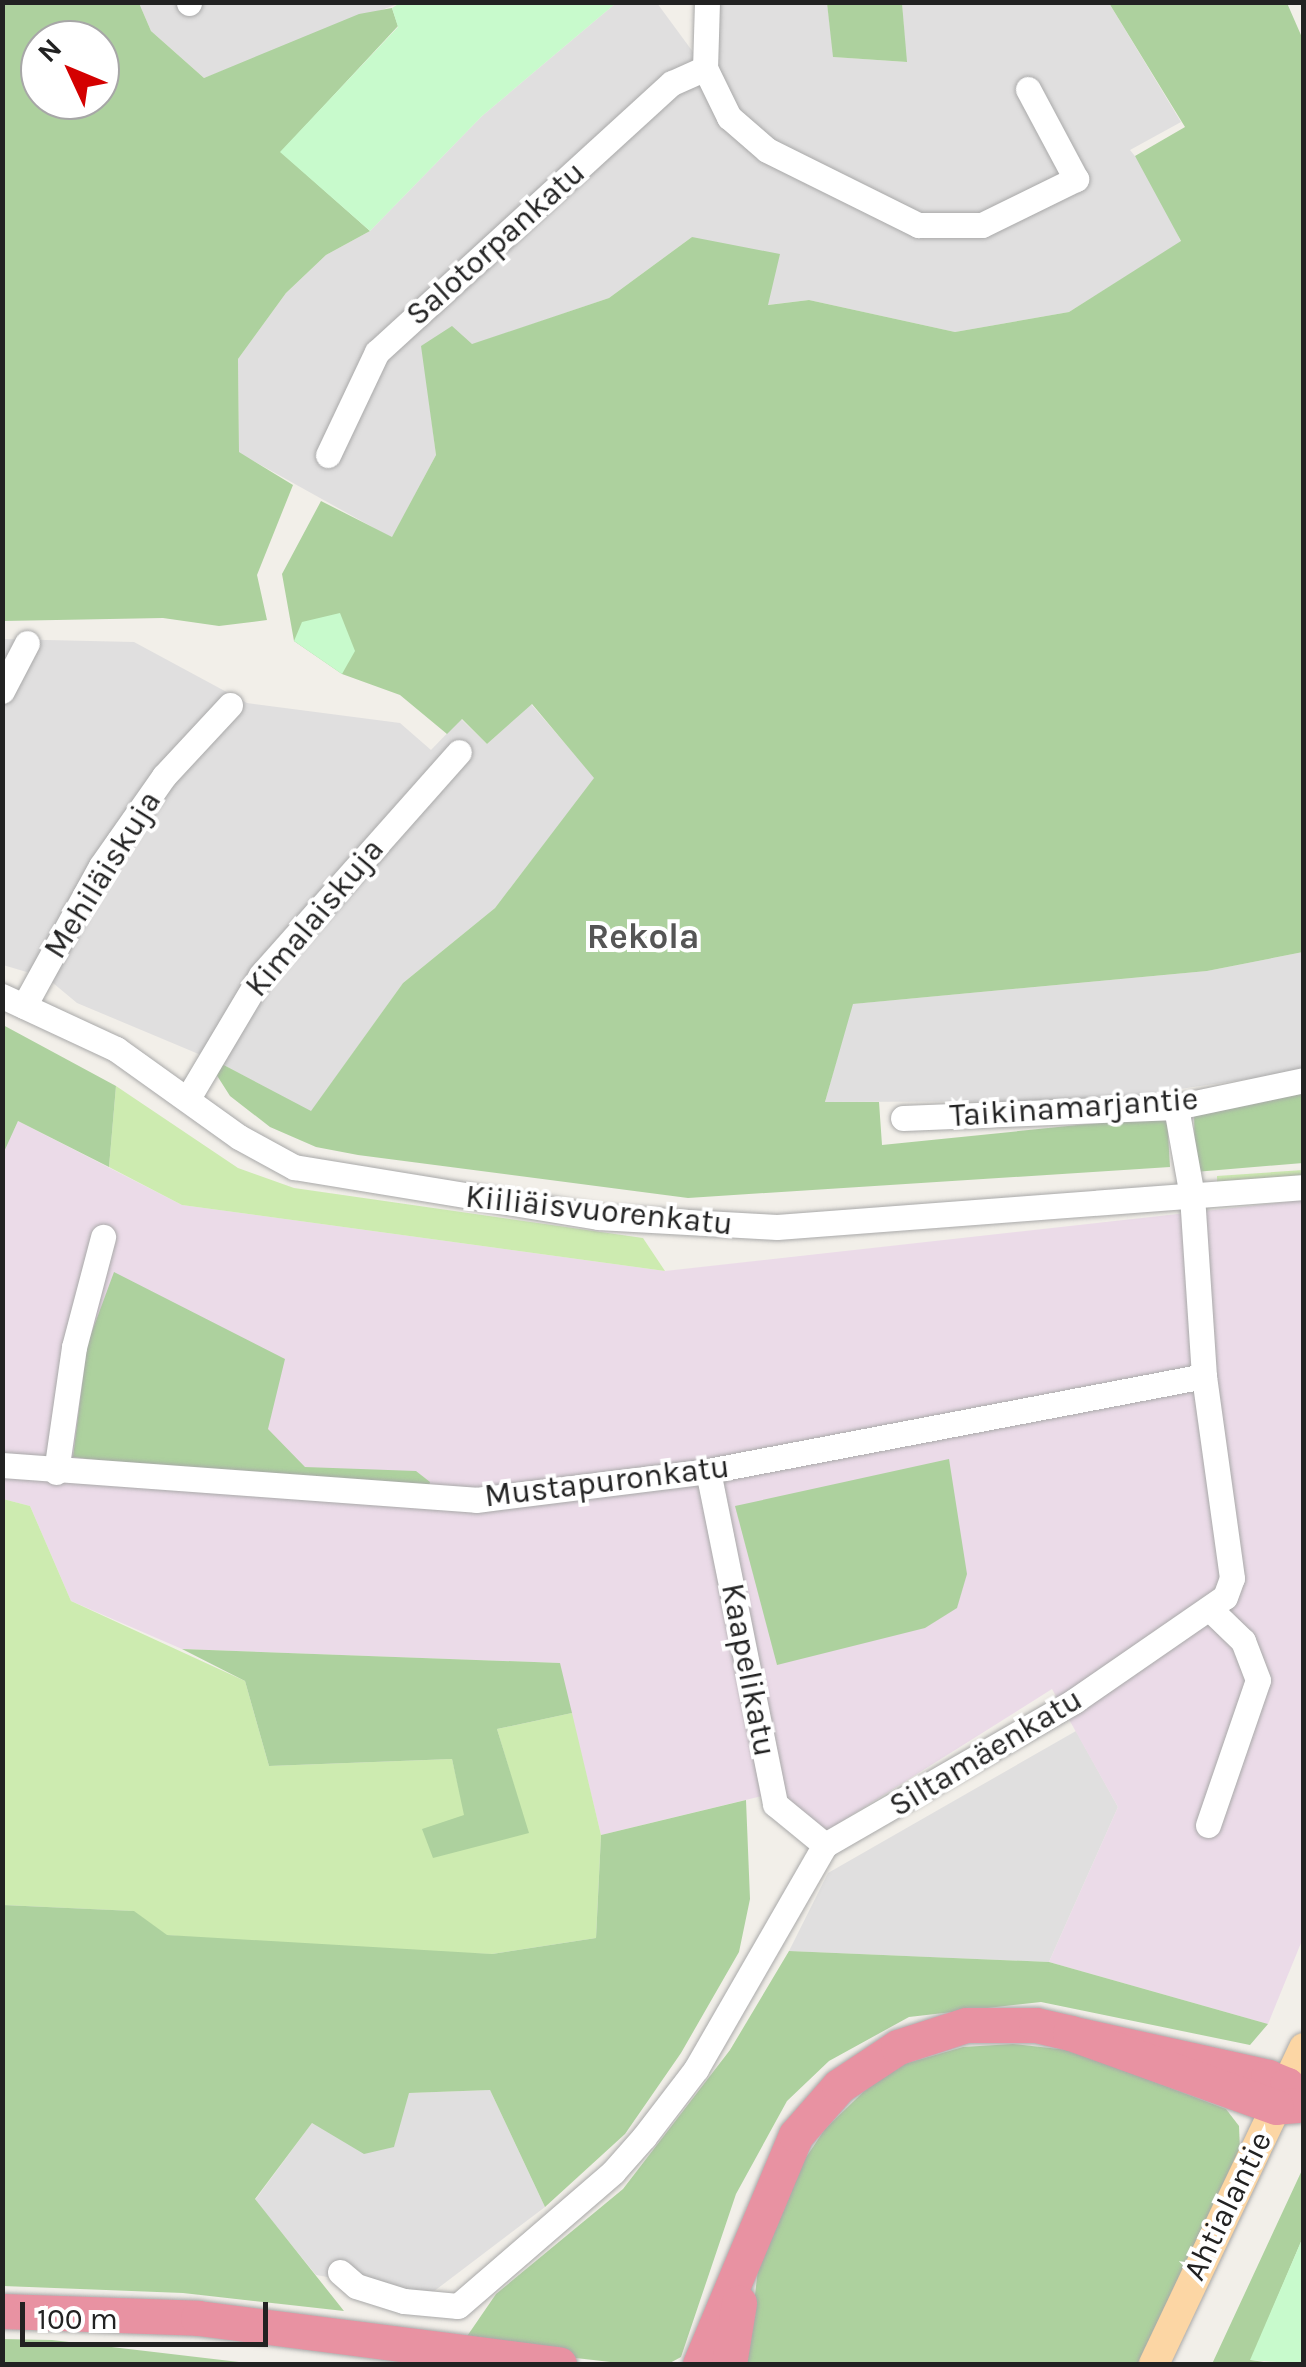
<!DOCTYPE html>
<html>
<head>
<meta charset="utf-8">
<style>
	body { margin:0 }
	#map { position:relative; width:1306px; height:2367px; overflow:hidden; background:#f2efe9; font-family:Karla,sans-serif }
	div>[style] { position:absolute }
	.residential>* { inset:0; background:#e0dfdf }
	.industrial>* { inset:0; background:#ebdbe8 }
	.grass>* { inset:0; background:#cdebb0 }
	.forest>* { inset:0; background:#add19e }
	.park>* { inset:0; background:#c8facc }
	.roads { filter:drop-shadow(0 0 2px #a9a9a9) drop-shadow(0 0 2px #a9a9a9) }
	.minor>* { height:25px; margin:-12.5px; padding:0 12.5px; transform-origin:12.5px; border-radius:12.5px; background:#fff }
	.major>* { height:30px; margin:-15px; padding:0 15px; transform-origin:15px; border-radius:15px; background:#fcd6a4 }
	.highway>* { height:35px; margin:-17.5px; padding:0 17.5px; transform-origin:17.5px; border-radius:17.5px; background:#e892a2 }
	span { translate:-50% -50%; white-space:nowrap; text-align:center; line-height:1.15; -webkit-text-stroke:8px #fff; paint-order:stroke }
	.street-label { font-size:32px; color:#222 }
	.neighbourhood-label { font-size:35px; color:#555; font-weight:700 }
	.frame { position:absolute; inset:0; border:5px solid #222; pointer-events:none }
	.north { position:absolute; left:20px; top:20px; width:100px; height:100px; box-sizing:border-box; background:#fff; border:2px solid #a7a7a7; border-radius:50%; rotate:314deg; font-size:28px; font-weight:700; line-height:40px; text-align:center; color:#222 }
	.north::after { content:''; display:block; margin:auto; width:35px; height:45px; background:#d40000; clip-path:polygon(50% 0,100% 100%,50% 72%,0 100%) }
	.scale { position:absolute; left:20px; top:2302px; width:248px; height:45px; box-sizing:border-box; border:5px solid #222; border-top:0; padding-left:12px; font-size:30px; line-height:35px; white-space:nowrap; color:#222; -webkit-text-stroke:8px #fff; paint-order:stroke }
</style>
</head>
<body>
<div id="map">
	<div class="residential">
		<i style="clip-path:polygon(139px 3px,400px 3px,204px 78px,151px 31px)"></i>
		<i style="clip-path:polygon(616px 3px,657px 3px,704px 67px,707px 3px,827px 3px,834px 57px,906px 62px,902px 3px,1109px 3px,1181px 122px,1130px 150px,1151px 176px,1181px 242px,1069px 312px,955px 332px,809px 300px,767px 305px,692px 237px,609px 298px,424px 361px,436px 455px,392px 538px,239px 453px,238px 359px,286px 293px,326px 255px,370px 231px,482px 116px)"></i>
		<i style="clip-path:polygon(3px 639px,134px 642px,247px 703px,400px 723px,431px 750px,461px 719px,487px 744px,531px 704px,595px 778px,495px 908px,403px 983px,311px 1112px,220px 1063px,77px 1003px,47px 978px,3px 965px)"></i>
		<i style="clip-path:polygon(1303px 952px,1303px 1071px,1098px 1101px,825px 1102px,852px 1004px,1207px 971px)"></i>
		<i style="clip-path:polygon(1076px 1731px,1118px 1807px,1049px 1962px,789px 1951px,828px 1873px)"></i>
		<i style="clip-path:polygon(490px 2090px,545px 2207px,429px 2295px,316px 2275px,255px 2200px,312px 2123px,394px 2146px,408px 2093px)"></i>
	</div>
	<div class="industrial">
		<i style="clip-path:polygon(18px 1121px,182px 1205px,665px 1271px,1303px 1200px,1303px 1938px,1268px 2024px,1049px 1962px,1118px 1807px,1052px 1689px,820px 1835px,782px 1791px,601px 1835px,559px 1663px,182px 1649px,71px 1601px,30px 1506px,3px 1499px,2px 1154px)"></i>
	</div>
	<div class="grass">
		<i style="clip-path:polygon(116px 1086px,238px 1168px,294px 1188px,643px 1238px,665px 1271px,182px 1205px,109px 1167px)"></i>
		<i style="clip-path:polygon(1303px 1170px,1303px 1181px,1217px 1187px,1217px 1176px)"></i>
		<i style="clip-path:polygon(3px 1499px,30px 1506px,71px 1601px,245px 1681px,269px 1766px,452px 1759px,465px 1815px,528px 1833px,497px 1729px,572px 1713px,601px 1835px,596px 1938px,492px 1954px,343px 1950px,166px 1935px,133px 1911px,3px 1905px)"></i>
	</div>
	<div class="forest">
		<i style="clip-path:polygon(evenodd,3px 3px,139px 3px,151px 31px,204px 78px,359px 14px,392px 8px,398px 26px,281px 152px,370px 231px,326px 255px,286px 293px,238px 359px,239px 452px,293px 485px,257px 575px,267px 620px,219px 626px,163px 618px,3px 621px,3px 3px,40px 40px,100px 40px,100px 100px,40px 100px,40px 40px)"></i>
		<i style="clip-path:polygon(827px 3px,902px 3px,907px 62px,833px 57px)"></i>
		<i style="clip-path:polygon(1109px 3px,1287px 3px,1304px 42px,1303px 952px,1207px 971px,853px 1004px,825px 1102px,879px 1102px,882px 1145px,1167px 1116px,1170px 1167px,688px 1198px,358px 1155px,316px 1147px,270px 1127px,230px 1096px,216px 1074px,220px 1063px,311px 1111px,403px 983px,495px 908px,594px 778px,532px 704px,487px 744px,462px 719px,447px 734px,400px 695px,342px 674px,294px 641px,282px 574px,321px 501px,392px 537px,436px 455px,421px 346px,452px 326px,472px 344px,609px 298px,692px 237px,780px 254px,768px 305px,809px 300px,955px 332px,1069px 312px,1181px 241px,1135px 156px,1185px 127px)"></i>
		<i style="clip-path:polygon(3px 1025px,116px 1086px,109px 1167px,18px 1121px,3px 1154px)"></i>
		<i style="clip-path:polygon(1303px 1085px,1303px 1163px,1195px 1172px,1194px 1111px)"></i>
		<i style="clip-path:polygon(114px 1272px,285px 1359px,268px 1429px,305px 1467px,416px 1471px,430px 1482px,428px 1491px,211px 1476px,73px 1457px,87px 1345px)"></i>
		<i style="clip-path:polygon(949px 1459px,967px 1574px,957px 1608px,925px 1628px,777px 1665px,735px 1506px)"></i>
		<i style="clip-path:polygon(182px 1649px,560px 1663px,572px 1713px,497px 1729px,529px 1833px,433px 1858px,422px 1829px,464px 1815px,452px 1759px,269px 1766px,245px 1681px)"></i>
		<i style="clip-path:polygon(746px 1800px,750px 1899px,739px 1952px,681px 2053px,625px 2134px,545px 2207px,490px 2090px,409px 2093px,394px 2147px,364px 2154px,312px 2123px,255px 2199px,344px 2311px,183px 2293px,3px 2286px,3px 1905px,134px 1911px,167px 1935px,492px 1954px,596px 1938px,601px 1835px)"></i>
		<i style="clip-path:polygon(789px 1951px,1049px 1962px,1268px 2024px,1250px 2045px,1041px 2002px,909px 2017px,829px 2061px,787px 2101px,736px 2194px,681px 2357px,668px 2364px,628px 2364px,461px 2345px,496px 2294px,623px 2189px,730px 2050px)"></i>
		<i style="clip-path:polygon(1013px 2044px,1068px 2050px,1123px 2070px,1226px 2109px,1239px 2126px,1240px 2151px,1145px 2364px,747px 2364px,758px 2269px,793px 2177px,825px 2129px,887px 2069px,963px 2047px)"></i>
		<i style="clip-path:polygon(1303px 2168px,1303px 2237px,1251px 2360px,1276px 2364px,1212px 2364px)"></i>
		<i style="clip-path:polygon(2px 2339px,52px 2340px,257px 2364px,3px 2364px)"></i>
	</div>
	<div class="park">
		<i style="clip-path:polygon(400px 3px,616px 3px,482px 116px,370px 231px,280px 152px,398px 27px,392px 8px)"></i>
		<i style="clip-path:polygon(340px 613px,355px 651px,342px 674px,294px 641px,302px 622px)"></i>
		<i style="clip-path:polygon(1303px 2237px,1303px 2364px,1250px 2360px)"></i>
	</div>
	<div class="roads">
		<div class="minor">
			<i style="left:707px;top:2px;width:66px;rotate:91.7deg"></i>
			<i style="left:705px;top:68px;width:55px;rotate:63.9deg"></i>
			<i style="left:729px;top:117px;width:50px;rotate:41deg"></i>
			<i style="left:767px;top:150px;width:169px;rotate:26.4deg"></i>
			<i style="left:918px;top:225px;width:64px"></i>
			<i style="left:982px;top:225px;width:105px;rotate:-26.1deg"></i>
			<i style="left:1076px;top:179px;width:102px;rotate:-118.1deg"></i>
			<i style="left:189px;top:3px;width:1px;rotate:-90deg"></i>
			<i style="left:328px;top:455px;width:114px;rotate:-64.6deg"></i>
			<i style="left:377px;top:352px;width:399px;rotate:-42.4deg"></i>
			<i style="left:672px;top:83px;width:36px;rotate:-24deg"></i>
			<i style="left:2px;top:691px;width:54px;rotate:-62.5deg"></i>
			<i style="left:2px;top:996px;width:126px;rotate:24.9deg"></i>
			<i style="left:116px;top:1049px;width:151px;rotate:35.6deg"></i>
			<i style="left:239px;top:1137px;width:63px;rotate:28.6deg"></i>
			<i style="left:294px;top:1167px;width:308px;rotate:9.3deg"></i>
			<i style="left:598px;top:1217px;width:179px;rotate:3.2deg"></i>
			<i style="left:777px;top:1227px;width:529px;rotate:-4.34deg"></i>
			<i style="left:24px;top:1006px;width:160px;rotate:-61.2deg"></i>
			<i style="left:101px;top:866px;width:110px;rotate:-55deg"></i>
			<i style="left:164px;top:776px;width:97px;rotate:-47.1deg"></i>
			<i style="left:188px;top:1098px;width:143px;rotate:-59.3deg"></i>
			<i style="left:261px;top:975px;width:298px;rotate:-48.4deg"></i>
			<i style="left:903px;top:1118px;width:273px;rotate:-2.3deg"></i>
			<i style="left:1176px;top:1107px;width:131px;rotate:-11.9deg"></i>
			<i style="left:2px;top:1465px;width:475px;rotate:4.2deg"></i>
			<i style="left:476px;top:1500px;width:234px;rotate:-7.1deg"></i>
			<i style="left:708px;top:1471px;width:505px;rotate:-10.84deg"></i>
			<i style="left:708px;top:1471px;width:340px;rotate:78.6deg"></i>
			<i style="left:775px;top:1804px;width:65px;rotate:39.4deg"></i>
			<i style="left:56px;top:1472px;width:126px;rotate:-81.8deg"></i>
			<i style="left:74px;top:1347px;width:114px;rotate:-75.2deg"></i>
			<i style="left:1208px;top:1825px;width:153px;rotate:-71deg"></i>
			<i style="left:1258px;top:1680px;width:42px;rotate:-111deg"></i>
			<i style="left:1243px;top:1641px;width:45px;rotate:-135.9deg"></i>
			<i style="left:340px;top:2272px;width:21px;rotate:41deg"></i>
			<i style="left:356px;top:2286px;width:50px;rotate:17.4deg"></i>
			<i style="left:404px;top:2301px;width:54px;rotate:5.3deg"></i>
			<i style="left:458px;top:2306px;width:205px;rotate:-40.8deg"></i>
			<i style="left:613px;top:2172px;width:47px;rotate:-48.5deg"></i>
			<i style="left:644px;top:2137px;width:86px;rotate:-52.6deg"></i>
			<i style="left:696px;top:2069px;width:258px;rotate:-60.1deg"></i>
			<i style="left:825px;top:1845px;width:288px;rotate:-30deg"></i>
			<i style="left:1074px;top:1701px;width:183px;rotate:-34.6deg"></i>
			<i style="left:1225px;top:1597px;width:20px;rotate:-70deg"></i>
			<i style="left:1232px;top:1578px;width:204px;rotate:-97.9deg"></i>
			<i style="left:1204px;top:1376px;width:180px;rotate:-93.8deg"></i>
			<i style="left:1192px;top:1196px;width:90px;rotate:-100.2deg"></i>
		</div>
		<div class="major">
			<i style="left:1154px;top:2364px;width:350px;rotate:-64.6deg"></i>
		</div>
		<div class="highway">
			<i style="left:2px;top:2311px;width:196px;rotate:2deg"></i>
			<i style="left:198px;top:2318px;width:364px;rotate:7.3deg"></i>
			<i style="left:700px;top:2364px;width:248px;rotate:-67.3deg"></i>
			<i style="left:796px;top:2135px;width:65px;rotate:-48.7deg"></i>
			<i style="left:839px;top:2086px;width:71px;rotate:-33.5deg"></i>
			<i style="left:898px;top:2047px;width:71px;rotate:-17.9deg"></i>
			<i style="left:966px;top:2025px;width:70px"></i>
			<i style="left:1036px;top:2025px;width:35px;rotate:13deg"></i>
			<i style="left:1070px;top:2033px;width:203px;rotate:12.5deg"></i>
			<i style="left:1268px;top:2077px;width:21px;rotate:23deg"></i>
			<i style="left:1287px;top:2085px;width:22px;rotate:63deg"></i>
			<i style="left:1297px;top:2105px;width:21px;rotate:175deg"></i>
			<i style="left:1276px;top:2107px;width:219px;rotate:-160.2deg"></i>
			<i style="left:729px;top:2364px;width:62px;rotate:-80.7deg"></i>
		</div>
	</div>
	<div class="street-label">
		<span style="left:496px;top:244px;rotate:-42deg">Salotorpankatu</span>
		<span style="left:103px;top:875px;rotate:-58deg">Mehiläiskuja</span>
		<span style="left:315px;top:918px;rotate:-50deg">Kimalaiskuja</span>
		<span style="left:1074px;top:1108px;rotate:-4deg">Taikinamarjantie</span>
		<span style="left:599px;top:1211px;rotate:6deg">Kiiliäisvuorenkatu</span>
		<span style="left:607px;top:1482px;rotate:-7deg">Mustapuronkatu</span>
		<span style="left:748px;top:1670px;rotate:79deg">Kaapelikatu</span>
		<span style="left:986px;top:1753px;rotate:-31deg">Siltamäenkatu</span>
		<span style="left:1228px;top:2206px;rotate:-64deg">Ahtialantie</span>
	</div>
	<div class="neighbourhood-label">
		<span style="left:643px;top:937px">Rekola</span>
	</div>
	<div class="frame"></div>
	<div class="north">N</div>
	<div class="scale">100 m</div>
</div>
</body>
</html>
